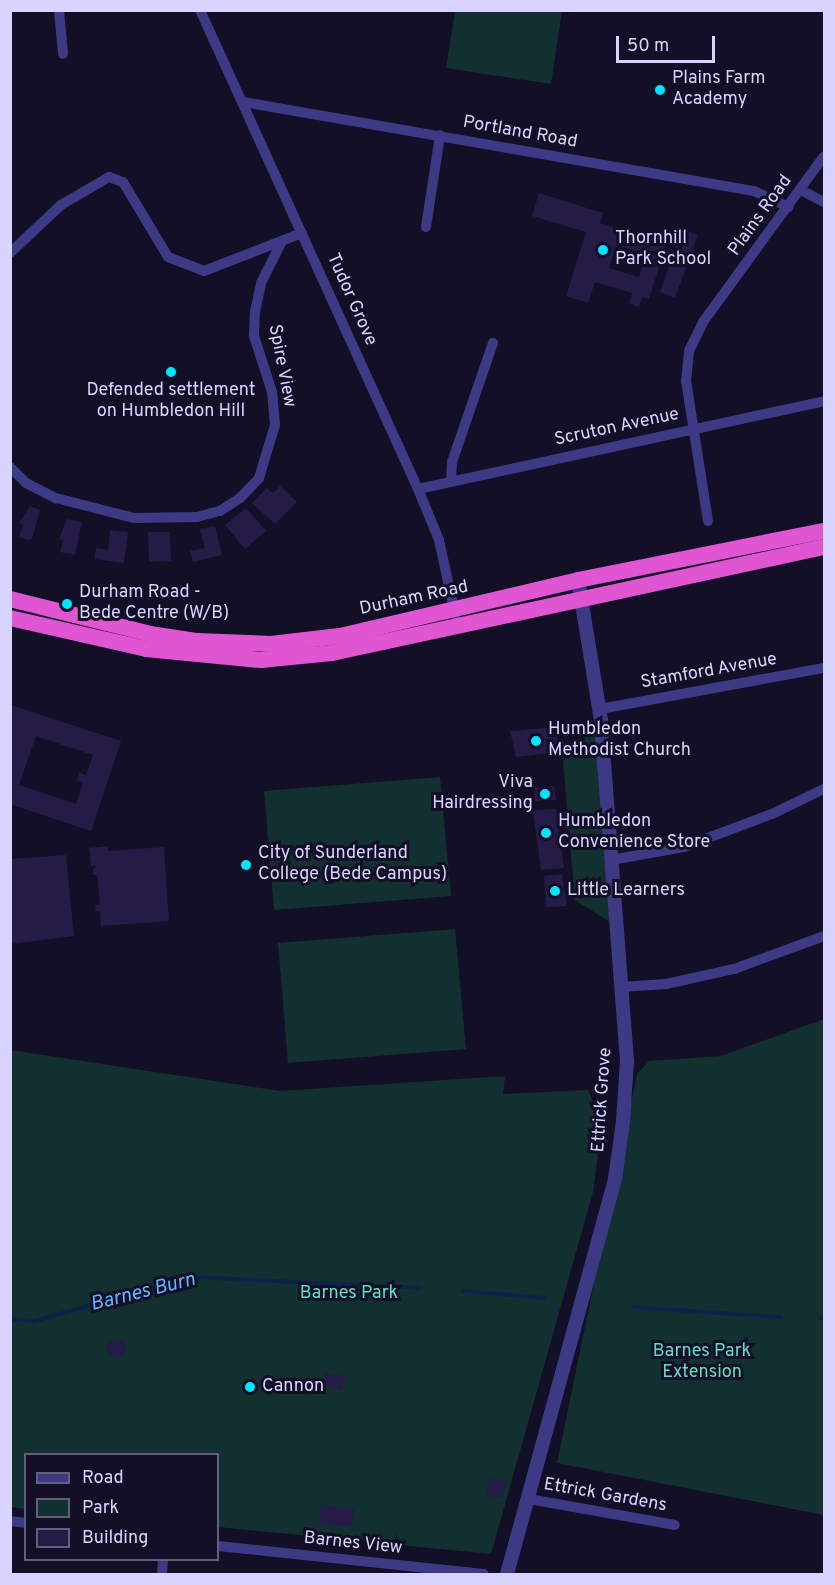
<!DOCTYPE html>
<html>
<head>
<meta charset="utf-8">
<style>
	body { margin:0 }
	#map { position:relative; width:835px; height:1585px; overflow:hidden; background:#130f26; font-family:Overpass,sans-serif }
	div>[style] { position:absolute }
	.green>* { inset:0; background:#12302f }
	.stream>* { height:4px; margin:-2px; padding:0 2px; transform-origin:2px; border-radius:2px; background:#0c2248 }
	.building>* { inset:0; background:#241b47 }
	.round { border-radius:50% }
	.minor>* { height:10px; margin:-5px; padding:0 5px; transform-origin:5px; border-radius:5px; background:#3d3a85 }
	.tertiary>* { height:14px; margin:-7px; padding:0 7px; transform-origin:7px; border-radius:7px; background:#3d3a85 }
	.trunk>* { height:16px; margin:-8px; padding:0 8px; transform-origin:8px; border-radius:8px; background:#e055d1 }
	.dots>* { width:16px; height:16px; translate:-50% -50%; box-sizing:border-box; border:3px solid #130f26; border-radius:50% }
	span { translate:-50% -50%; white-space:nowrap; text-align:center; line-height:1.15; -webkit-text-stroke:6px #130f26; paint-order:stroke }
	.poi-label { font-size:18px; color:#d9d4ff }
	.left { translate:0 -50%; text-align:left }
	.right { translate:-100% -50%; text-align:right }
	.street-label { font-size:18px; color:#d9d4ff }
	.park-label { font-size:18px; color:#5fe0c0 }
	.water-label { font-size:20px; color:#62b6ff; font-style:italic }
	.frame { position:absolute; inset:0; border:12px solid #d9d4ff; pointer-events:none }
	.legend { position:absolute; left:24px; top:1453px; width:195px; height:108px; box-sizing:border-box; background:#130f26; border:2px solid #625e7d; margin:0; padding:8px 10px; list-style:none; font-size:18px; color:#d9d4ff }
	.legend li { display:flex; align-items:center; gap:12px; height:30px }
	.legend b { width:30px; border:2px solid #625e7d }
	.scale { position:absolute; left:616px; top:36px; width:99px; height:27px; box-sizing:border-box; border:3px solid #d9d4ff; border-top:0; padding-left:8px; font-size:18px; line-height:21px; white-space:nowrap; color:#d9d4ff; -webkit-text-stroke:4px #130f26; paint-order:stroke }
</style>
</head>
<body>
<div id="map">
	<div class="green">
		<i style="clip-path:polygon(455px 11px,562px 11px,551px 84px,446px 68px)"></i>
		<i style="clip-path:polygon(601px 720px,616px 926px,575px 900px,563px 761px)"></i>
		<i style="clip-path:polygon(440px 777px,451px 896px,274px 910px,264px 791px)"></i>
		<i style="clip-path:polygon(455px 929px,466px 1049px,288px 1063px,278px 943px)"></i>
		<i style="clip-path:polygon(824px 1019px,824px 1515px,557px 1463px,637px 1074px,649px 1061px,721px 1056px)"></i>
		<i style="clip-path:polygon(10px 1050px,280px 1091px,505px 1076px,503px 1094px,588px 1090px,602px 1124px,593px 1192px,491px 1554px,218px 1527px,218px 1454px,26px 1454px,25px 1509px,11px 1507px)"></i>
	</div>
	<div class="stream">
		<i style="left:463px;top:1291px;width:82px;rotate:4.9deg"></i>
		<i style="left:633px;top:1307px;width:148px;rotate:3.9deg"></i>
		<i style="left:821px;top:1318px;width:3px"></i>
		<i style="left:10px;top:1319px;width:25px;rotate:5deg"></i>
		<i style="left:35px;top:1321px;width:161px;rotate:-15.8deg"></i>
		<i style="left:190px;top:1277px;width:230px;rotate:2.7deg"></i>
	</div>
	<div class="building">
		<i style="clip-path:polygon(evenodd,539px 193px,603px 213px,600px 223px,666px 244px,649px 299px,642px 297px,639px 307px,629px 303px,632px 293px,595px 282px,588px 303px,566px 296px,586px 232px,532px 216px,539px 193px,616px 245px,645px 254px,639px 277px,609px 268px,616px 245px)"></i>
		<i style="clip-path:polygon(682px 229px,698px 235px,675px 298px,660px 292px)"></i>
		<i style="clip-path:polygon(280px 486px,297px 502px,275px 524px,252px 503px,267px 488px,273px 493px)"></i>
		<i style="clip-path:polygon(30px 506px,40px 510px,32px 539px,28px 540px,19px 537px,23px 525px,19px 523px)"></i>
		<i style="clip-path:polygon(246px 508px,266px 531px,245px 549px,225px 525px)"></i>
		<i style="clip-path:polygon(67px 519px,82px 522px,75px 555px,60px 552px,63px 540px,59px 539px)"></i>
		<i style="clip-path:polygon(215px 526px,222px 555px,193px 562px,190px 551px,205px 548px,200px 529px)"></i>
		<i style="clip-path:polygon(110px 530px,128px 532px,124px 563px,94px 559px,96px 548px,108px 550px)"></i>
		<i style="clip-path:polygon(148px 532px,170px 532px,171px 561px,149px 562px)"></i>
		<i style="clip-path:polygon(evenodd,11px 705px,121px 741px,91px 831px,10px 804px,11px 705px,36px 736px,93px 755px,86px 775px,79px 772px,77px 780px,83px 783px,76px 804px,19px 785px,36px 736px)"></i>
		<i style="clip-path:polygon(556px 727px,560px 752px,516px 757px,510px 731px)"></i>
		<i style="clip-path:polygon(554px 786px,556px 800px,535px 801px,534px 788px)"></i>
		<i style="clip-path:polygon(556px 809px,564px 868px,541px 870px,533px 810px)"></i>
		<i style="clip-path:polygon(108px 846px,108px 851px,164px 847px,169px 921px,101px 926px,100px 911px,96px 911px,95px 905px,100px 905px,97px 875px,93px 875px,93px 869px,97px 866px,91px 866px,89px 848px)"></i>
		<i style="clip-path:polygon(66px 855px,74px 936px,10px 944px,10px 859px)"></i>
		<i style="clip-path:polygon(562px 874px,567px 906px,546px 907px,544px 876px)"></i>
		<i class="round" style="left:107px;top:1339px;width:18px;height:18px"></i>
		<i style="clip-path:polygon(325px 1373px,345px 1376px,342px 1390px,322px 1386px)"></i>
		<i style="clip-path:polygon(489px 1479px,507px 1481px,502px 1498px,486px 1496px)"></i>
		<i style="clip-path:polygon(321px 1505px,354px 1509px,352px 1527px,319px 1524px)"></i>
	</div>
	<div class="minor">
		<i style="left:59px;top:10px;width:44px;rotate:84.8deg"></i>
		<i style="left:200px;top:10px;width:526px;rotate:65.53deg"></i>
		<i style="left:418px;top:489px;width:55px;rotate:67.6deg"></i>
		<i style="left:439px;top:540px;width:76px;rotate:77.8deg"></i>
		<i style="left:243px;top:102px;width:519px;rotate:9.88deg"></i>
		<i style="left:754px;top:191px;width:38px;rotate:25deg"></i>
		<i style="left:801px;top:190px;width:26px;rotate:28deg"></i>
		<i style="left:426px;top:227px;width:93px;rotate:-81.3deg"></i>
		<i style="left:10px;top:253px;width:70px;rotate:-43.3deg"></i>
		<i style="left:61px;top:205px;width:56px;rotate:-30.3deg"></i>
		<i style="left:109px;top:177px;width:15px;rotate:20deg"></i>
		<i style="left:123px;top:182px;width:87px;rotate:59deg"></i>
		<i style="left:168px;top:257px;width:39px;rotate:21deg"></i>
		<i style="left:204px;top:271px;width:105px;rotate:-21.2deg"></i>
		<i style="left:10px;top:467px;width:23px;rotate:45deg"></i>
		<i style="left:26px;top:483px;width:34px;rotate:27deg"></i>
		<i style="left:56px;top:498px;width:81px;rotate:14.4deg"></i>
		<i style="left:134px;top:518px;width:63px;rotate:-0.9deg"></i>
		<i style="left:197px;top:517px;width:24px;rotate:-15deg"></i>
		<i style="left:220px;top:511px;width:24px;rotate:-33deg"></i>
		<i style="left:240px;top:498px;width:28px;rotate:-46deg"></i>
		<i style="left:259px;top:478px;width:55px;rotate:-73.2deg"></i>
		<i style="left:275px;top:425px;width:33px;rotate:-95deg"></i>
		<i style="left:272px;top:392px;width:59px;rotate:-107.8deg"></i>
		<i style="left:254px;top:336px;width:24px;rotate:-88deg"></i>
		<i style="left:255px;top:312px;width:30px;rotate:-78deg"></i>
		<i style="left:261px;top:283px;width:47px;rotate:-63.4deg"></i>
		<i style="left:451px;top:481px;width:19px;rotate:-87deg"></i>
		<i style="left:452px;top:462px;width:126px;rotate:-71deg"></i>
		<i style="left:418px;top:489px;width:415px;rotate:-12.2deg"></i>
		<i style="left:708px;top:521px;width:142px;rotate:-98.9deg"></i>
		<i style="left:686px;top:381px;width:30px;rotate:-84deg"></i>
		<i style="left:689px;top:351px;width:32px;rotate:-64deg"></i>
		<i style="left:703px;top:322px;width:205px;rotate:-53.9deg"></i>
		<i style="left:600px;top:709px;width:228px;rotate:-10.4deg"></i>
		<i style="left:611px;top:860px;width:74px;rotate:-10.1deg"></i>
		<i style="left:684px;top:847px;width:94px;rotate:-20.6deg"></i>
		<i style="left:772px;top:814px;width:58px;rotate:-25.7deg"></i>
		<i style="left:621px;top:987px;width:45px;rotate:-3.8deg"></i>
		<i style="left:666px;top:984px;width:70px;rotate:-12.4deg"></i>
		<i style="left:734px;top:969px;width:96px;rotate:-20.1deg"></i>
		<i style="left:529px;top:1499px;width:148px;rotate:10.1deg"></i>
		<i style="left:10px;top:1521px;width:16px;rotate:7deg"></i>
		<i style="left:218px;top:1546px;width:267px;rotate:6deg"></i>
		<i style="left:162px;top:1574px;width:14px;rotate:-86deg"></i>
	</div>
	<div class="tertiary">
		<i style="left:507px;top:1574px;width:409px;rotate:-74.7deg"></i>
		<i style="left:615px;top:1179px;width:59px;rotate:-82.1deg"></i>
		<i style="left:623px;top:1121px;width:60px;rotate:-86.2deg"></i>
		<i style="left:627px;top:1061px;width:342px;rotate:-94.4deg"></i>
		<i style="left:601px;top:720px;width:142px;rotate:-99.3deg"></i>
	</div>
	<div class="trunk">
		<i style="left:10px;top:599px;width:144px;rotate:14deg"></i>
		<i style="left:150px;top:634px;width:48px;rotate:8.5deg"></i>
		<i style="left:197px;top:641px;width:74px;rotate:2.3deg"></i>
		<i style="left:271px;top:644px;width:69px;rotate:-6.6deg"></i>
		<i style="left:340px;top:636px;width:244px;rotate:-13.2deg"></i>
		<i style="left:578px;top:580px;width:251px;rotate:-11.3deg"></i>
		<i style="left:10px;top:618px;width:139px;rotate:12.8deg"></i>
		<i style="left:146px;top:649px;width:116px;rotate:5.5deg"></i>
		<i style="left:261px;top:660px;width:71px;rotate:-5.6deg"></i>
		<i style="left:332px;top:653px;width:503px;rotate:-12.16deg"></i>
	</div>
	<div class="dots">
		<i style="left:660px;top:90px;background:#00e5ff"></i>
		<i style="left:603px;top:250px;background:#00e5ff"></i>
		<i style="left:171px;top:372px;background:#00e5ff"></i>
		<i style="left:67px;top:604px;background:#00e5ff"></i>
		<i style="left:536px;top:741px;background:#00e5ff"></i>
		<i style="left:545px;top:794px;background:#00e5ff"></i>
		<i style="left:546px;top:833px;background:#00e5ff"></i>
		<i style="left:246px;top:865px;background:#00e5ff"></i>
		<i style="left:555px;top:891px;background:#00e5ff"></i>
		<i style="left:250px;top:1387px;background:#00e5ff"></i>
	</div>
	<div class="poi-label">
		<span class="left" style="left:672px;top:90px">Plains Farm<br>Academy</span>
		<span class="left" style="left:615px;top:250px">Thornhill<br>Park School</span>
		<span style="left:171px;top:402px">Defended settlement<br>on Humbledon Hill</span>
		<span class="left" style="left:79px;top:604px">Durham Road -<br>Bede Centre (W/B)</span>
		<span class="left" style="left:548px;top:741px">Humbledon<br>Methodist Church</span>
		<span class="right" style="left:533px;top:794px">Viva<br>Hairdressing</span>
		<span class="left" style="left:558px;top:833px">Humbledon<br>Convenience Store</span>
		<span class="left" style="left:258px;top:865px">City of Sunderland<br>College (Bede Campus)</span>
		<span class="left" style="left:567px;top:891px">Little Learners</span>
		<span class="left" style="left:262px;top:1387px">Cannon</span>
	</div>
	<div class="street-label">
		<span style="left:520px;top:133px;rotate:10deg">Portland Road</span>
		<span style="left:761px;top:216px;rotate:-54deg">Plains Road</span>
		<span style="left:351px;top:300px;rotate:66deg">Tudor Grove</span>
		<span style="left:281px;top:366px;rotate:79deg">Spire View</span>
		<span style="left:617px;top:428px;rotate:-12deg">Scruton Avenue</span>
		<span style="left:414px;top:599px;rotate:-12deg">Durham Road</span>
		<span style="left:709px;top:672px;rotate:-10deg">Stamford Avenue</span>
		<span style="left:603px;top:1100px;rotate:-86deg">Ettrick Grove</span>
		<span style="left:605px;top:1496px;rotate:10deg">Ettrick Gardens</span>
		<span style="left:353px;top:1544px;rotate:6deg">Barnes View</span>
	</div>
	<div class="park-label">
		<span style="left:349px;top:1294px">Barnes Park</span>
		<span style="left:702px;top:1363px">Barnes Park<br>Extension</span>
	</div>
	<div class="water-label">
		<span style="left:143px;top:1293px;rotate:-14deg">Barnes Burn</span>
	</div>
	<div class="frame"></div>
	<ul class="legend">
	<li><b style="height:8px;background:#3d3a85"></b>Road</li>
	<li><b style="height:16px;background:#12302f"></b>Park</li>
	<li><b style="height:16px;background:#241b47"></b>Building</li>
	</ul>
	<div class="scale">50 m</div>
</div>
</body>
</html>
